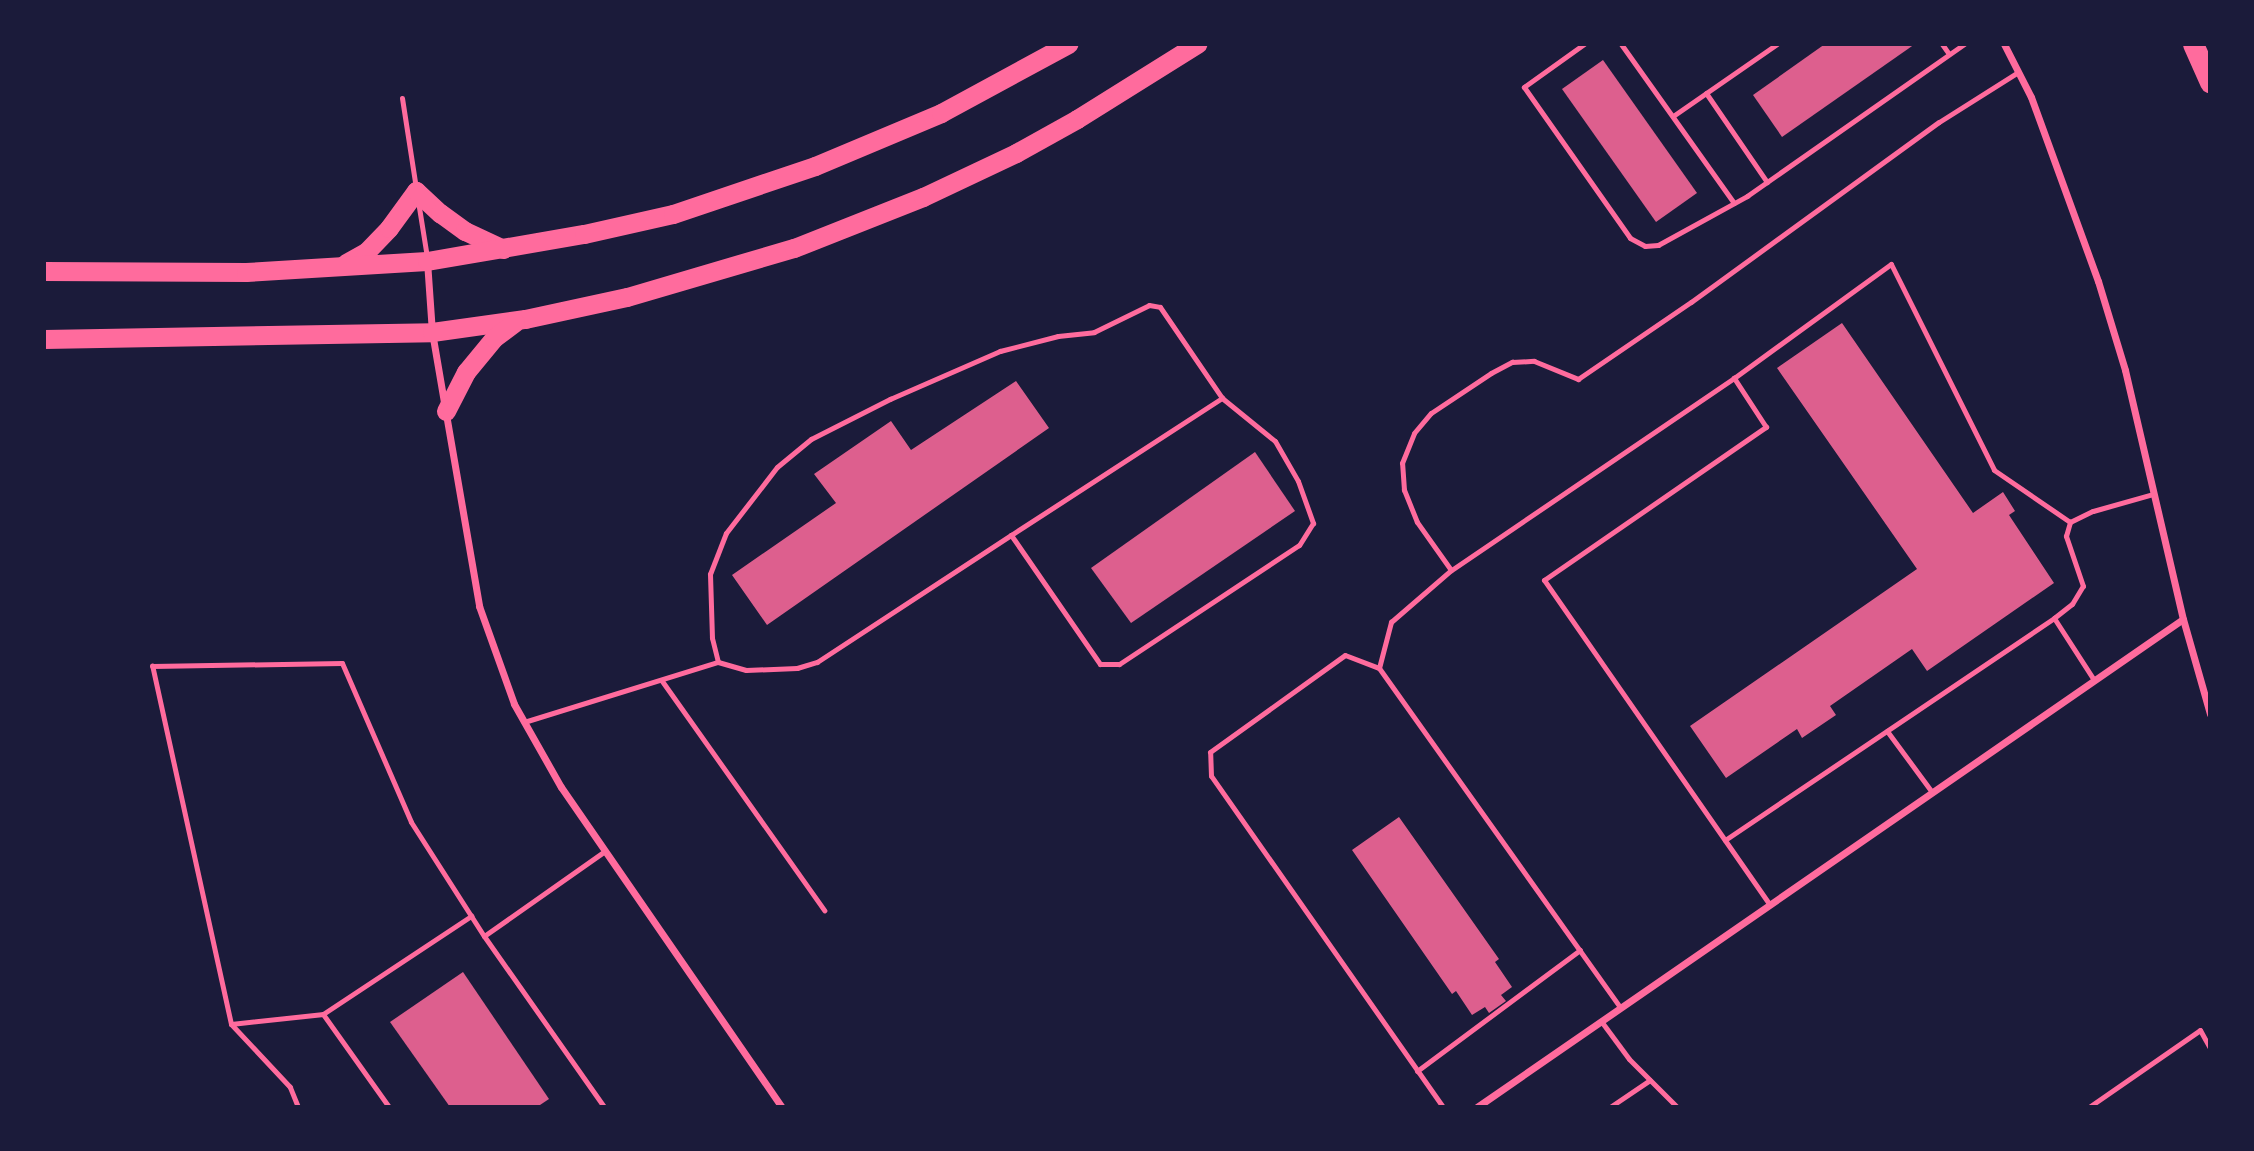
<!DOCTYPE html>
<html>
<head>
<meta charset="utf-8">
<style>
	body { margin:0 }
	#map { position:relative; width:2254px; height:1151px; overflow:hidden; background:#1b1b3a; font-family:"Source Sans 3",sans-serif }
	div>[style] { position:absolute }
	.building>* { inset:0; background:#dd5f8e }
	.service>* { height:5px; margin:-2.5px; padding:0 2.5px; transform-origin:2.5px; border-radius:2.5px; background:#ff6b9d }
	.minor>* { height:7px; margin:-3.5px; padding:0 3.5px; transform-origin:3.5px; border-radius:3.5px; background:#ff6b9d }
	.trunk>* { height:19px; margin:-9.5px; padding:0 9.5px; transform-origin:9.5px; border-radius:9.5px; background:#ff6b9d }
	.motorway>* { height:21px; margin:-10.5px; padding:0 10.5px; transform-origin:10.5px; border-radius:10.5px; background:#ff6b9d }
	span { translate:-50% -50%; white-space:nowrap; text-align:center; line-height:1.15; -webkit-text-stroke:7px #1b1b3a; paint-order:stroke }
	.frame { position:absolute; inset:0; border:46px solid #1b1b3a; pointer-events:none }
</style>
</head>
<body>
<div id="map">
	<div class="building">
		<i style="clip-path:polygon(1825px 44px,1915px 44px,1782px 137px,1753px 95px)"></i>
		<i style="clip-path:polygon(1603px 60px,1697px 193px,1656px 222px,1562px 89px)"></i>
		<i style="clip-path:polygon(1842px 323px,1973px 513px,2003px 492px,2015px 511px,2009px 515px,2054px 583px,1927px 671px,1912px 649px,1830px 706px,1836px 715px,1802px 738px,1797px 729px,1726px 778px,1690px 726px,1917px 569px,1777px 368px)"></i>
		<i style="clip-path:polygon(1016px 381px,1049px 428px,767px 625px,732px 575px,836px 503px,814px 474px,891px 421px,911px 450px)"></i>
		<i style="clip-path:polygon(1255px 452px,1295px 511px,1131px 623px,1091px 568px)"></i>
		<i style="clip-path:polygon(1399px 817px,1499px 959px,1495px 962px,1512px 987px,1501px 995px,1506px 1001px,1489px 1013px,1485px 1007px,1472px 1015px,1456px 991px,1452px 994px,1352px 850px)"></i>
		<i style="clip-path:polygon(463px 972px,549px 1099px,537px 1107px,450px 1107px,390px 1022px)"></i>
	</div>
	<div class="service">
		<i style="left:1584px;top:44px;width:74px;rotate:144.4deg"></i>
		<i style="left:1524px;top:87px;width:184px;rotate:54.9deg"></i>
		<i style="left:1630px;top:238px;width:17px;rotate:28deg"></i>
		<i style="left:1645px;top:246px;width:13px;rotate:-4deg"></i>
		<i style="left:1658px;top:245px;width:102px;rotate:-28.8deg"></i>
		<i style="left:1747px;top:196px;width:265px;rotate:-35deg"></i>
		<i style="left:1621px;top:44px;width:195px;rotate:54.6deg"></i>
		<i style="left:1942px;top:44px;width:12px;rotate:55deg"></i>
		<i style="left:1706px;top:93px;width:108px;rotate:55.6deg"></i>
		<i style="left:402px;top:98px;width:91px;rotate:81.2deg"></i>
		<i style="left:1673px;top:116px;width:126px;rotate:-34.7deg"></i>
		<i style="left:418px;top:201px;width:57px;rotate:80.9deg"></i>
		<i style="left:1734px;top:378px;width:342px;rotate:145.8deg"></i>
		<i style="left:1451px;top:570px;width:59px;rotate:-125.3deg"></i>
		<i style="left:1417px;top:522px;width:35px;rotate:-112deg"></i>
		<i style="left:1404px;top:490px;width:27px;rotate:-94deg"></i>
		<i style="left:1402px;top:463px;width:32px;rotate:-68deg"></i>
		<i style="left:1414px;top:433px;width:26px;rotate:-50deg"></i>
		<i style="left:1431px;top:413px;width:72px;rotate:-33.7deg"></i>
		<i style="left:1491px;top:373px;width:24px;rotate:-28deg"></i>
		<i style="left:1512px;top:362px;width:22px;rotate:-3deg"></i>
		<i style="left:1534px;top:361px;width:48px;rotate:22.2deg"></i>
		<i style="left:1578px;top:379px;width:137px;rotate:-34.3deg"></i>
		<i style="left:1691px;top:302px;width:306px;rotate:-36deg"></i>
		<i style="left:1939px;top:122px;width:93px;rotate:-32.3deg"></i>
		<i style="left:2054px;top:618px;width:74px;rotate:57.2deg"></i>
		<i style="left:718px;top:662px;width:25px;rotate:-104deg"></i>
		<i style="left:712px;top:638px;width:64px;rotate:-91.8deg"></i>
		<i style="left:710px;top:574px;width:44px;rotate:-68.7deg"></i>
		<i style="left:726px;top:533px;width:83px;rotate:-52.3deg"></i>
		<i style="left:777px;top:467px;width:44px;rotate:-39.5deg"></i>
		<i style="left:811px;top:439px;width:89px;rotate:-26.9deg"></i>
		<i style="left:890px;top:399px;width:120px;rotate:-23.6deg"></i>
		<i style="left:1000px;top:351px;width:60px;rotate:-14.5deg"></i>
		<i style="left:1058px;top:336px;width:36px;rotate:-6deg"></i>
		<i style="left:1094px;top:332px;width:61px;rotate:-26.1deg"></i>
		<i style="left:1149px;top:305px;width:11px;rotate:10deg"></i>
		<i style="left:1160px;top:307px;width:110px;rotate:55.7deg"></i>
		<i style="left:1379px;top:668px;width:48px;rotate:-75.4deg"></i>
		<i style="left:1391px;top:622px;width:79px;rotate:-40.9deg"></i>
		<i style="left:662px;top:681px;width:281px;rotate:54.7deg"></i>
		<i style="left:524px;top:722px;width:203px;rotate:-17.2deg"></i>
		<i style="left:718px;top:662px;width:29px;rotate:16deg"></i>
		<i style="left:746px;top:670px;width:51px;rotate:-2.2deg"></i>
		<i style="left:797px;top:668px;width:21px;rotate:-17deg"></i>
		<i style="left:817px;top:662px;width:232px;rotate:-33.2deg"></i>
		<i style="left:1011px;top:535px;width:252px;rotate:-33deg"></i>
		<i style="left:1222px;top:398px;width:68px;rotate:39.1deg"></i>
		<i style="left:1275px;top:441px;width:46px;rotate:60.1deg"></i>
		<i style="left:1298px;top:481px;width:45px;rotate:70.3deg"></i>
		<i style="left:1313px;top:523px;width:26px;rotate:122deg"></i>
		<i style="left:1299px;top:545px;width:216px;rotate:146.5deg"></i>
		<i style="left:1119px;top:664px;width:19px;rotate:180deg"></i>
		<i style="left:1100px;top:664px;width:157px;rotate:-124.6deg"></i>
		<i style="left:1887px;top:731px;width:76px;rotate:53.6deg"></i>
		<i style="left:1725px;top:840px;width:397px;rotate:-34deg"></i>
		<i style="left:2054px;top:618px;width:23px;rotate:-38deg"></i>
		<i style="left:2072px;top:604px;width:21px;rotate:-59deg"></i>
		<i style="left:2083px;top:586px;width:53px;rotate:-108.8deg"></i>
		<i style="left:2066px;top:536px;width:15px;rotate:-74deg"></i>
		<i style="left:2070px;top:522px;width:25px;rotate:-26deg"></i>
		<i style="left:2093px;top:511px;width:62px;rotate:-15.8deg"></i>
		<i style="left:1770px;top:905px;width:396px;rotate:-124.8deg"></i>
		<i style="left:1544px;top:580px;width:270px;rotate:-34.6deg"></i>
		<i style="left:1766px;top:427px;width:59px;rotate:-123.1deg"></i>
		<i style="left:1734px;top:378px;width:194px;rotate:-36deg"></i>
		<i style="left:1891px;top:264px;width:230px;rotate:63.4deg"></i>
		<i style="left:1994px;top:470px;width:92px;rotate:34.4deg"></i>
		<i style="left:484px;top:936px;width:148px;rotate:-35.1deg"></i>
		<i style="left:1601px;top:1021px;width:47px;rotate:53.6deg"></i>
		<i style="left:1629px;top:1059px;width:68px;rotate:45deg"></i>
		<i style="left:231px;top:1024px;width:93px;rotate:-6.2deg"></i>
		<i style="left:1417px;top:1071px;width:203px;rotate:-36.6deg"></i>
		<i style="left:298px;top:1107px;width:22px;rotate:-112deg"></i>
		<i style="left:290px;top:1087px;width:86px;rotate:-133.1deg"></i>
		<i style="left:231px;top:1024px;width:367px;rotate:-102.4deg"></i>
		<i style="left:152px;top:666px;width:190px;rotate:-0.9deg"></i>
		<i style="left:342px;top:663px;width:173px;rotate:66.5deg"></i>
		<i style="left:411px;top:822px;width:135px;rotate:57.4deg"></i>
		<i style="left:484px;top:936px;width:209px;rotate:54.9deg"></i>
		<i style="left:389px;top:1107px;width:114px;rotate:-125.4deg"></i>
		<i style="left:323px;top:1014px;width:178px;rotate:-33.5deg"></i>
		<i style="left:1443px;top:1107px;width:404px;rotate:-125deg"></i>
		<i style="left:1211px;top:776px;width:24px;rotate:-92deg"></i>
		<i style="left:1210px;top:752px;width:166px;rotate:-35.7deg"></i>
		<i style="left:1345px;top:655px;width:36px;rotate:21deg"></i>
		<i style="left:1379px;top:668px;width:417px;rotate:54.6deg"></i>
		<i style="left:1610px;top:1107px;width:48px;rotate:-34deg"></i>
		<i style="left:2089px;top:1107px;width:135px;rotate:-34.7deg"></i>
		<i style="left:2200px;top:1030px;width:21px;rotate:61deg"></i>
	</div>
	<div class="minor">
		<i style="left:2004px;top:44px;width:59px;rotate:63deg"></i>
		<i style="left:2031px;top:97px;width:196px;rotate:70deg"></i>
		<i style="left:2098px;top:281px;width:93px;rotate:73.1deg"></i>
		<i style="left:2125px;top:370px;width:256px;rotate:76.9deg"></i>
		<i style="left:2183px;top:619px;width:99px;rotate:74.1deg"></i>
		<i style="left:427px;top:261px;width:71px;rotate:86deg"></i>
		<i style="left:432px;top:332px;width:71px;rotate:80.3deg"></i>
		<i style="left:446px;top:414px;width:195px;rotate:80.2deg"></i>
		<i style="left:479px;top:606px;width:104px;rotate:70.3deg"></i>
		<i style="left:514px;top:704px;width:95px;rotate:60.5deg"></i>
		<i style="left:561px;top:787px;width:389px;rotate:55.4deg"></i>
		<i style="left:1477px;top:1107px;width:858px;rotate:-34.65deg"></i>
	</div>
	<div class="trunk">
		<i style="left:346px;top:263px;width:23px;rotate:-29deg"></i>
		<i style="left:366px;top:252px;width:33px;rotate:-46deg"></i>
		<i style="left:389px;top:228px;width:46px;rotate:-53.9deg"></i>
		<i style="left:416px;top:191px;width:33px;rotate:43deg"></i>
		<i style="left:440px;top:213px;width:31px;rotate:36deg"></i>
		<i style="left:465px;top:231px;width:42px;rotate:25.3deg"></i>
		<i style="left:44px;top:271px;width:202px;rotate:0.3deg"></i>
		<i style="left:246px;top:272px;width:181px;rotate:-3.5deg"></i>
		<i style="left:427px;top:261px;width:159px;rotate:-9.8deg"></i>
		<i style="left:584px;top:234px;width:91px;rotate:-12.7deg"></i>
		<i style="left:673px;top:214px;width:150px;rotate:-18.7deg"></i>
		<i style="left:815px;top:166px;width:137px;rotate:-22.8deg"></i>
		<i style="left:941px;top:113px;width:145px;rotate:-28.5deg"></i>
		<i style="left:44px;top:339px;width:388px;rotate:-1deg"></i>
		<i style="left:432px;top:332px;width:94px;rotate:-8deg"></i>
		<i style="left:525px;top:319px;width:104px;rotate:-12.2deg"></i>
		<i style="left:627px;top:297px;width:174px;rotate:-16.4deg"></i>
		<i style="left:794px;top:248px;width:139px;rotate:-21.6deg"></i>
		<i style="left:923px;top:197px;width:103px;rotate:-25.3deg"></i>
		<i style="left:1016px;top:153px;width:70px;rotate:-29.1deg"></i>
		<i style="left:1077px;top:119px;width:142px;rotate:-32deg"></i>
		<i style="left:446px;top:411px;width:44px;rotate:-62.9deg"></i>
		<i style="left:466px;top:372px;width:44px;rotate:-50.5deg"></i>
		<i style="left:494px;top:338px;width:26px;rotate:-37deg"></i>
	</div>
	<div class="motorway">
		<i style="left:2193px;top:44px;width:42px;rotate:65.9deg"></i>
	</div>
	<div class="frame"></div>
</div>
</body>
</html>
